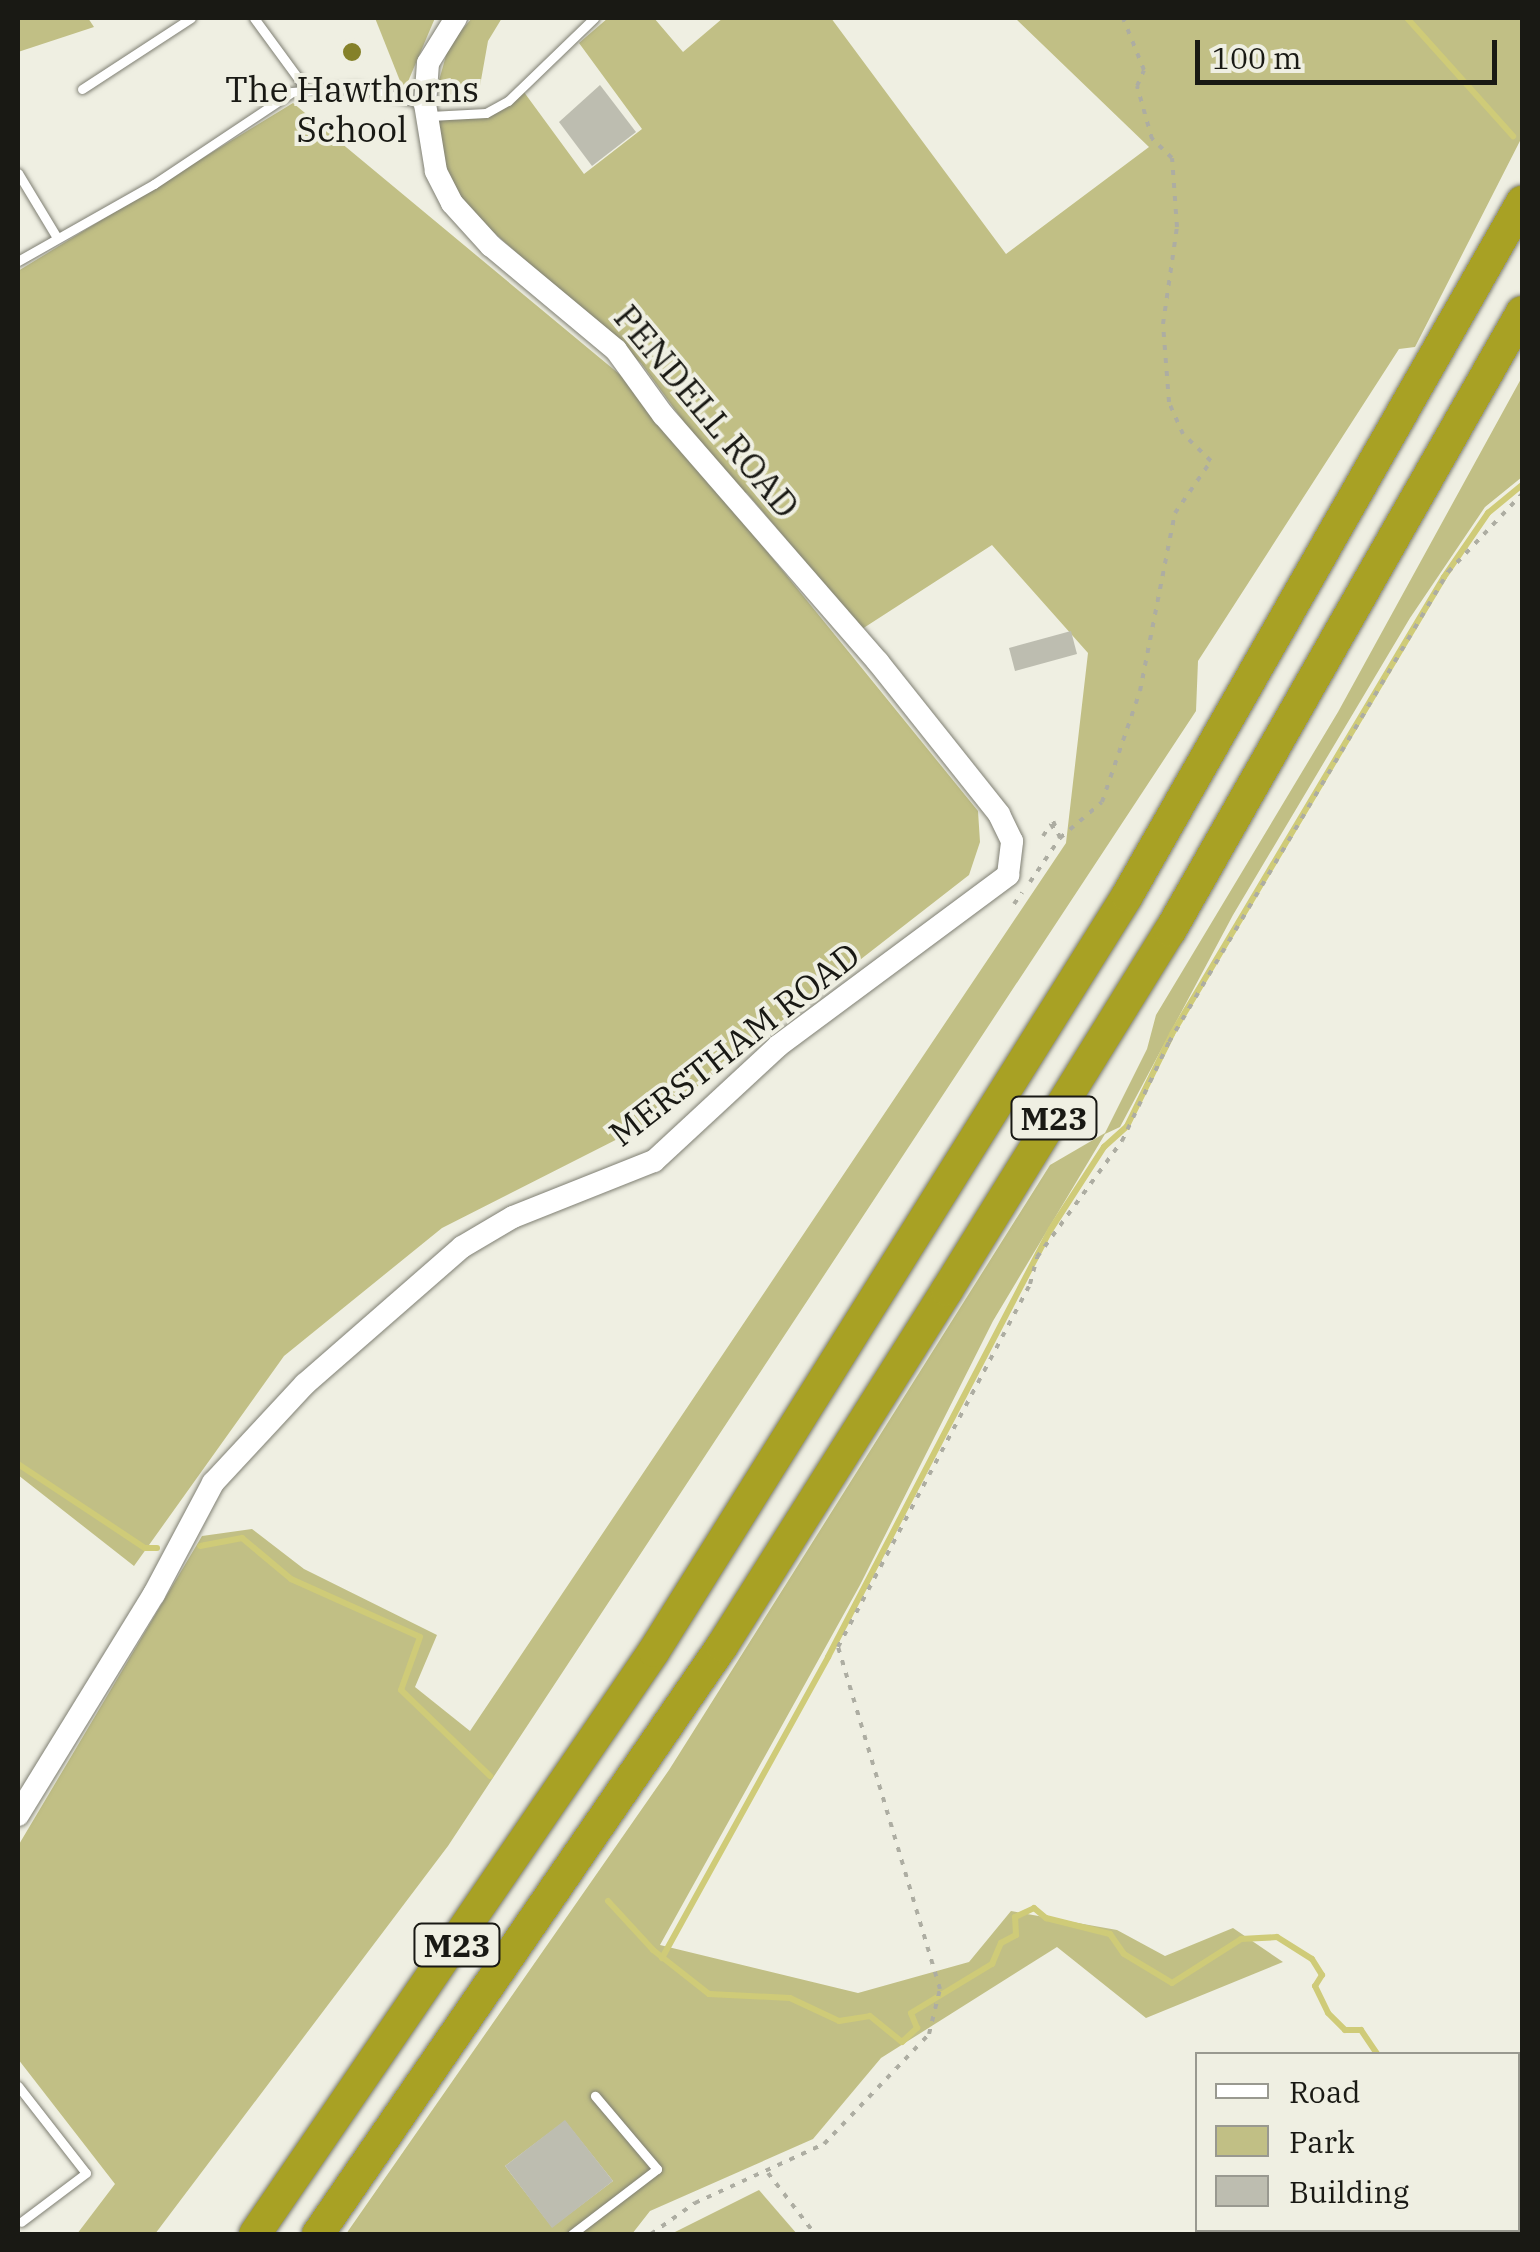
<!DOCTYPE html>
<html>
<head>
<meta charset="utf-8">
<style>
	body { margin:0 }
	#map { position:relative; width:1540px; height:2252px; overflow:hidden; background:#efefe2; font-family:"IBM Plex Serif",serif }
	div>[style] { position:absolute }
	.green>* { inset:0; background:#c1bf85 }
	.stream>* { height:6px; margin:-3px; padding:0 3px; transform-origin:3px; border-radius:3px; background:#cfcb78 }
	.building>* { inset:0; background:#bdbdb0 }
	.path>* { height:4px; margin-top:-2px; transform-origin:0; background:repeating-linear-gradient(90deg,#adada2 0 5px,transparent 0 13px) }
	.roads { filter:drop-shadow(0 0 2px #7f7f73) drop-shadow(0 0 2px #7f7f73) }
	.service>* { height:9px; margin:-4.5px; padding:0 4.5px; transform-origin:4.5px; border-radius:4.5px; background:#fff }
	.tertiary>* { height:22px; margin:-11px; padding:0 11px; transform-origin:11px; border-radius:11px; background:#fff }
	.motorway>* { height:32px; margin:-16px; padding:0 16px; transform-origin:16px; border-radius:16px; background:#a8a124 }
	.dots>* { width:28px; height:28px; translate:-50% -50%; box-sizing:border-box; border:5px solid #efefe2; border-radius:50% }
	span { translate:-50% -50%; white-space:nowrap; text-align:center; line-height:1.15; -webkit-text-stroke:8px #efefe2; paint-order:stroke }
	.shield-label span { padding:2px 8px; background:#efefe2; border:2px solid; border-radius:8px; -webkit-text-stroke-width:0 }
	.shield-label { font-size:32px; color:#191914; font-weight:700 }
	.poi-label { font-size:35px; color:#191914 }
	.street-label { font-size:35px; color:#191914 }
	.frame { position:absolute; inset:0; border:20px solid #191914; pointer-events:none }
	.legend { position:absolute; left:1195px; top:2052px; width:325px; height:180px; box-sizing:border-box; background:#efefe2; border:2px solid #999990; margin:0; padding:12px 18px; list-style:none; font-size:30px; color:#191914 }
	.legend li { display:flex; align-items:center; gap:20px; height:50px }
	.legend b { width:50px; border:2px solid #999990 }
	.scale { position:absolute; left:1195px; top:40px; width:302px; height:45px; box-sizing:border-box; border:5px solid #191914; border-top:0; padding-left:12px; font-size:30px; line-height:35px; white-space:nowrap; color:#191914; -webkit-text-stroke:8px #efefe2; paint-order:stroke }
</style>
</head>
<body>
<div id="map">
	<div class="green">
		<i style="clip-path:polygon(18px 18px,88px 18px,94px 27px,18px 52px)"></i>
		<i style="clip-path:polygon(375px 18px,435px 18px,404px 91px)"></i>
		<i style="clip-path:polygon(472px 18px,502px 18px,488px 41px,478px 97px,446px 94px,438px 84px,449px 45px)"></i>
		<i style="clip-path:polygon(608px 18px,654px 18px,683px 52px,723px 18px,831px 18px,1006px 254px,1149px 147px,1015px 18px,1522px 18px,1522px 137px,1415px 347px,1399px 349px,1198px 661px,1196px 711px,448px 1846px,155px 2234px,77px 2234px,115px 2184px,18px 2059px,18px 1846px,202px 1536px,252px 1529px,304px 1569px,437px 1635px,415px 1687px,470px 1731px,1066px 843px,1088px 653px,992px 545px,862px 629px,747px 493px,732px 488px,641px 363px,464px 206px,442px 163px,437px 115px,486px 113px,521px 88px,584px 174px,642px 129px,579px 43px)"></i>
		<i style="clip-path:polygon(293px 103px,630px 383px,978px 811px,980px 842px,969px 875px,653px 1121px,442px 1228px,284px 1356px,134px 1566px,18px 1475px,18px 271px)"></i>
		<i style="clip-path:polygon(evenodd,1522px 377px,1522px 477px,1485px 507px,1410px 618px,1233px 915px,1120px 1127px,1105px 1134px,993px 1321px,860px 1585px,660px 1945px,858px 1993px,969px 1962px,1011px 1911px,1117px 1930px,1165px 1956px,1233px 1928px,1283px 1962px,1146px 2018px,1057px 1947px,881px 2058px,813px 2139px,650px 2211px,632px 2234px,346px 2234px,669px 1770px,1050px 1165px,1105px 1133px,1147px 1049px,1156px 1015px,1338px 712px,1522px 377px,565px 2121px,613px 2181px,552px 2227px,505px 2166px,565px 2121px)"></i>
		<i style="clip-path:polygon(759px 2190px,797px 2234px,671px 2234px)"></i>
	</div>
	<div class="stream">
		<i style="left:1407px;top:18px;width:159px;rotate:48.1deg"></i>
		<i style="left:18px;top:1464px;width:152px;rotate:33.5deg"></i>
		<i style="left:145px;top:1548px;width:12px"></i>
		<i style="left:200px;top:1546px;width:43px;rotate:-10.8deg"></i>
		<i style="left:242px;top:1538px;width:64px;rotate:39.9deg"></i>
		<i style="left:291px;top:1579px;width:141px;rotate:24.2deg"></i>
		<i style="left:420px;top:1637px;width:56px;rotate:109.7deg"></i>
		<i style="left:401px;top:1690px;width:124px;rotate:44deg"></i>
		<i style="left:608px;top:1901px;width:67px;rotate:47.4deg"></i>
		<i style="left:653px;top:1950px;width:71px;rotate:38.2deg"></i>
		<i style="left:709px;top:1994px;width:81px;rotate:2.8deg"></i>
		<i style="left:790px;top:1998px;width:54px;rotate:25.1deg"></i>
		<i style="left:839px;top:2021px;width:31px;rotate:-9deg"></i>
		<i style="left:870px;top:2016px;width:41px;rotate:39.1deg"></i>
		<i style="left:902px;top:2042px;width:21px;rotate:-43deg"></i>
		<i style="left:917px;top:2028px;width:16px;rotate:-112deg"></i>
		<i style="left:911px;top:2013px;width:95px;rotate:-31.2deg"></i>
		<i style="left:992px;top:1964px;width:23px;rotate:-67deg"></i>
		<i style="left:1001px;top:1943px;width:17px;rotate:-28deg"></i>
		<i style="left:1016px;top:1935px;width:18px;rotate:-93deg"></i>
		<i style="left:1015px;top:1917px;width:21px;rotate:-25deg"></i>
		<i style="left:1034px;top:1908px;width:16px;rotate:40deg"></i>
		<i style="left:1046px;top:1918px;width:66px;rotate:14deg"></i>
		<i style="left:1110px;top:1934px;width:24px;rotate:55deg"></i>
		<i style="left:1124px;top:1954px;width:56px;rotate:31.1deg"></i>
		<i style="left:1172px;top:1983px;width:82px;rotate:-32.5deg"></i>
		<i style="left:1241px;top:1939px;width:36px;rotate:-3deg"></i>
		<i style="left:1277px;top:1937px;width:41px;rotate:32.2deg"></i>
		<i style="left:1312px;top:1959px;width:19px;rotate:58deg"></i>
		<i style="left:1322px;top:1975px;width:13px;rotate:122deg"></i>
		<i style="left:1315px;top:1986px;width:30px;rotate:64deg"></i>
		<i style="left:1328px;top:2013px;width:24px;rotate:45deg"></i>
		<i style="left:1345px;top:2030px;width:16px"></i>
		<i style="left:1361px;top:2030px;width:29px;rotate:56deg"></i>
		<i style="left:662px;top:1958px;width:344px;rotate:-61.1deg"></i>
		<i style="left:828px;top:1657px;width:483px;rotate:-62.5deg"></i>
		<i style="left:1051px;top:1229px;width:98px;rotate:-57.1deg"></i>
		<i style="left:1104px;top:1147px;width:31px;rotate:-42deg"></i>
		<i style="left:1127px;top:1126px;width:102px;rotate:-63.9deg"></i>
		<i style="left:1172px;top:1034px;width:532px;rotate:-59.24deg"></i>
		<i style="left:1444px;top:577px;width:78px;rotate:-55.5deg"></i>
		<i style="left:1488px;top:513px;width:44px;rotate:-39.5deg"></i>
		<i style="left:1518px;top:2168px;width:4px;rotate:14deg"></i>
	</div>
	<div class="building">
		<i style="clip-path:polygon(600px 85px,636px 132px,592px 166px,559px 122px)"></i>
		<i style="clip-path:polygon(1071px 631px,1077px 654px,1015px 671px,1009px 648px)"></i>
		<i style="clip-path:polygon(565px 2120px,613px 2181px,552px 2228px,505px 2166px)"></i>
	</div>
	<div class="path">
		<i style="left:1043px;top:836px;width:14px;rotate:-56deg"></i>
		<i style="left:1051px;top:824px;width:6px;rotate:59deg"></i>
		<i style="left:1060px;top:838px;width:55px;rotate:-40.6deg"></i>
		<i style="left:1102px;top:802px;width:117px;rotate:-71.1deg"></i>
		<i style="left:1140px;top:691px;width:181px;rotate:-78.9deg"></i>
		<i style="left:1175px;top:513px;width:63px;rotate:-55.3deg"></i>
		<i style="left:1211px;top:461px;width:39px;rotate:-136deg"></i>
		<i style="left:1183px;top:434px;width:35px;rotate:-114deg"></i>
		<i style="left:1169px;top:402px;width:78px;rotate:-94.4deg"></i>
		<i style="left:1163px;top:324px;width:98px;rotate:-81.8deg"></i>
		<i style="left:1177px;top:227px;width:69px;rotate:-94.1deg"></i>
		<i style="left:1172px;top:158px;width:28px;rotate:-136deg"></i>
		<i style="left:1152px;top:139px;width:55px;rotate:-105.8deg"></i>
		<i style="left:1137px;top:86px;width:17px;rotate:-66deg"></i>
		<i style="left:1144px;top:70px;width:56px;rotate:-112deg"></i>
		<i style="left:1030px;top:882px;width:53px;rotate:-55.7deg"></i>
		<i style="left:1060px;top:838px;width:22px;rotate:-112deg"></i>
		<i style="left:1014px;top:904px;width:14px;rotate:-54deg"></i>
		<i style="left:768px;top:2173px;width:77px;rotate:52.4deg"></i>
		<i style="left:651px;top:2234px;width:54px;rotate:-35.2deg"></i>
		<i style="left:695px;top:2203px;width:142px;rotate:-24.6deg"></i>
		<i style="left:824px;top:2144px;width:152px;rotate:-46.3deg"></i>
		<i style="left:929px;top:2034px;width:46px;rotate:-76.3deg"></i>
		<i style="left:940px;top:1989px;width:357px;rotate:-106.6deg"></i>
		<i style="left:838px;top:1647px;width:411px;rotate:-62.1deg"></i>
		<i style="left:1030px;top:1284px;width:28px;rotate:-75deg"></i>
		<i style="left:1037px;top:1257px;width:144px;rotate:-53.8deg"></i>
		<i style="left:1122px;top:1141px;width:110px;rotate:-64.6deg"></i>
		<i style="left:1169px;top:1042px;width:547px;rotate:-59.31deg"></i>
		<i style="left:1448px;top:572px;width:108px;rotate:-46.5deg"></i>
	</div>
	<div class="roads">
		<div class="service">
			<i style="left:254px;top:18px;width:88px;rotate:53.8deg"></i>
			<i style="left:82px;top:89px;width:130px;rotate:-33.1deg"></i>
			<i style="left:430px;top:116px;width:56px;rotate:-3.1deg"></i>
			<i style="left:486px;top:113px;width:25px;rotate:-29deg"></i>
			<i style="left:508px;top:101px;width:120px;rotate:-44deg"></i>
			<i style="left:18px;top:173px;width:74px;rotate:58.9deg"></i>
			<i style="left:18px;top:261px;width:156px;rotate:-29.5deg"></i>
			<i style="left:154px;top:184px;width:166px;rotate:-33.7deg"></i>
			<i style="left:292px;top:92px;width:65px;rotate:-4.4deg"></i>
			<i style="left:357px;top:87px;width:69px;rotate:14.2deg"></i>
			<i style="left:18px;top:2086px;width:110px;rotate:52deg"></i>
			<i style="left:86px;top:2173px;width:81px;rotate:143deg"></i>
			<i style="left:572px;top:2234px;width:107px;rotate:-37.4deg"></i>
			<i style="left:657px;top:2169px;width:96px;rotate:-130.3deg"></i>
		</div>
		<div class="tertiary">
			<i style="left:18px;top:1815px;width:259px;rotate:-58.4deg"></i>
			<i style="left:154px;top:1594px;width:126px;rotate:-62deg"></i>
			<i style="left:213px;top:1483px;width:135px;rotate:-47.1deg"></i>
			<i style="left:305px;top:1384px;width:208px;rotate:-41.1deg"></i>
			<i style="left:462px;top:1247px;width:59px;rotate:-30.5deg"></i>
			<i style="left:513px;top:1217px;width:152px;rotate:-21.7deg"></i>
			<i style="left:654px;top:1161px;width:169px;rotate:-42.8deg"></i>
			<i style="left:778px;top:1046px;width:287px;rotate:-36.6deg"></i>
			<i style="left:1008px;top:875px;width:34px;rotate:-83deg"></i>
			<i style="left:1012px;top:841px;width:30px;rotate:-116deg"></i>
			<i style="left:999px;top:814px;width:194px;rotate:-128.5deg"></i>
			<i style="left:878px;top:662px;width:327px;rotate:-131deg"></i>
			<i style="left:663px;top:415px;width:80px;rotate:-125.9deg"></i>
			<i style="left:616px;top:350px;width:163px;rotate:-140.2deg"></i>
			<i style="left:491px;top:246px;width:58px;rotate:-132.2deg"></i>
			<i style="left:452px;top:203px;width:36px;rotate:-117deg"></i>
			<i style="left:436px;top:171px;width:68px;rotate:-99.3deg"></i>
			<i style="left:425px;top:104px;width:41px;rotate:-85.8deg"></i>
			<i style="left:428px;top:63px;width:53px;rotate:-58.1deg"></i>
		</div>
		<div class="motorway">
			<i style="left:255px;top:2234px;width:706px;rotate:-55.61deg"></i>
			<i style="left:654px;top:1651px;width:891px;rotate:-57.93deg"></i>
			<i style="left:1127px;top:896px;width:799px;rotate:-60.35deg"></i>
			<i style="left:318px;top:2234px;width:713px;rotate:-55.51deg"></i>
			<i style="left:722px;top:1646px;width:421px;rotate:-57.7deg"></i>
			<i style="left:947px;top:1290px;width:423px;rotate:-58.2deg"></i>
			<i style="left:1170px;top:931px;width:712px;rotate:-60.37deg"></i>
		</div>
	</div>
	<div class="dots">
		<i style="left:352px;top:52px;background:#858129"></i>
	</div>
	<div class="shield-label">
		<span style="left:1054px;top:1118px">M23</span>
		<span style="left:457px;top:1945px">M23</span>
	</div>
	<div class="poi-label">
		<span style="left:352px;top:109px">The Hawthorns<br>School</span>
	</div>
	<div class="street-label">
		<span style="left:707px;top:411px;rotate:50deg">PENDELL ROAD</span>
		<span style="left:734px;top:1044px;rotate:-38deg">MERSTHAM ROAD</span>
	</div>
	<div class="frame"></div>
	<ul class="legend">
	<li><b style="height:12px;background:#fff"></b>Road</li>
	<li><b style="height:28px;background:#c1bf85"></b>Park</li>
	<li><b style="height:28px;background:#bdbdb0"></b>Building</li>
	</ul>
	<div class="scale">100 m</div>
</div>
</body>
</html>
